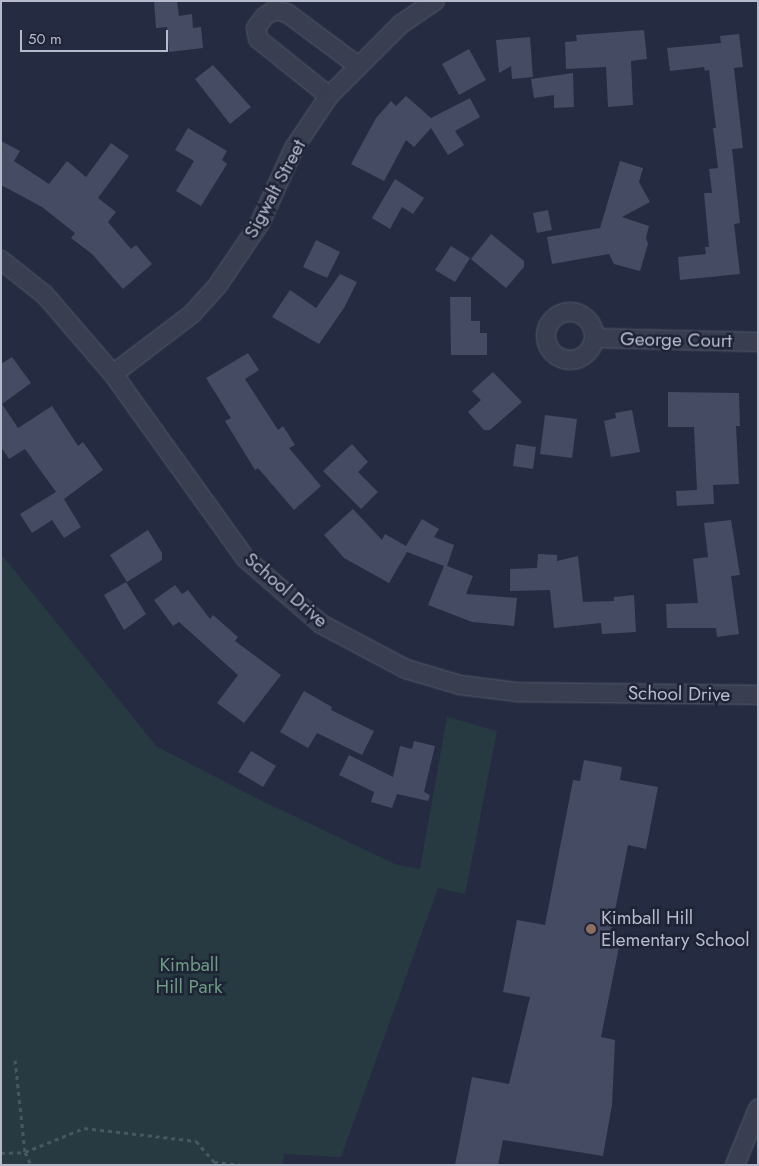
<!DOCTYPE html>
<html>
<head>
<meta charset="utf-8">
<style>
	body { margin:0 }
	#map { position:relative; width:759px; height:1166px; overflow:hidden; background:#252c41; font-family:Jost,sans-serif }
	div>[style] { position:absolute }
	.green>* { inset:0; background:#273a42 }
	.building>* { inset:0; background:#444b63 }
	.path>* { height:3px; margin-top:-1.5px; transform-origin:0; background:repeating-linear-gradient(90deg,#45575f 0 4px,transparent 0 8px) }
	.roads { filter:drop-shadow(0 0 1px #54596b) drop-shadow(0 0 1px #54596b) }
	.minor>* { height:18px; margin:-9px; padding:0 9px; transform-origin:9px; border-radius:9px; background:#393f51 }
	.minor>.ring { margin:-9px; padding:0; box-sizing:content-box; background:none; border:18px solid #393f51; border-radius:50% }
	.dots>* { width:14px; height:14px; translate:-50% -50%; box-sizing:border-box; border:2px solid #1e2336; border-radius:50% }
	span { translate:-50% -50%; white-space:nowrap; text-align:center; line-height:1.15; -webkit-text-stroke:5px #1e2336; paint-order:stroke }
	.street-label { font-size:19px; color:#b6bacb }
	.poi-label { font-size:19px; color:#b6bacb }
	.left { translate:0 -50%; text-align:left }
	.park-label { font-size:19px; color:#6c9d80 }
	.frame { position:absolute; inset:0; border:2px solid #b6bacb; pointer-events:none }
	.scale { position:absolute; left:20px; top:30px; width:148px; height:22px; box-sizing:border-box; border:2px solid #b6bacb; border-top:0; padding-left:6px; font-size:15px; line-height:18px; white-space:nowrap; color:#b6bacb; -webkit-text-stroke:4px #1e2336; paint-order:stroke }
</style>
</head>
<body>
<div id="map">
	<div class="green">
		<i style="clip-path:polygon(1px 554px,156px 746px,258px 799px,397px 865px,420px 869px,447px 717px,497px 731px,465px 894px,438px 888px,341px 1157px,284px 1154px,283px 1165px,1px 1165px)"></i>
	</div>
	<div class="building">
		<i style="clip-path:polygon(154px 1px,177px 1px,179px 16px,192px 14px,193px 28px,201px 27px,203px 48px,169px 52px,167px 27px,156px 28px)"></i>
		<i style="clip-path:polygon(644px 30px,647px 59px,631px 61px,633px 105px,608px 107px,606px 67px,566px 69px,565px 42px,577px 41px,576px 35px)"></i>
		<i style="clip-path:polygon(739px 34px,743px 67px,734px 68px,743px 148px,732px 149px,740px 223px,734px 224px,740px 274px,680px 280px,678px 257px,706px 254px,705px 247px,709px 247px,704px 193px,712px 193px,709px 169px,718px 168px,713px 128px,716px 128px,709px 70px,705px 71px,704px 67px,670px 71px,667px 48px,721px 43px,720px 36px)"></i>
		<i style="clip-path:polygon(530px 37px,533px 77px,512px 79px,511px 66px,499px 73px,496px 40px)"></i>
		<i style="clip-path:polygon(469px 49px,486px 80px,459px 95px,442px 64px)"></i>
		<i style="clip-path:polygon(213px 65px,251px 107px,230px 124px,195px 79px)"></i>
		<i style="clip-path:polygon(573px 73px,574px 107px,554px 108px,554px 95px,534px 98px,531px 79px)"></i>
		<i style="clip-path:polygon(406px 96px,431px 118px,470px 98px,480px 117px,455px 131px,464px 145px,448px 155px,431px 128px,414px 147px,406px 140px,384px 181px,351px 164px,376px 118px,391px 101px,396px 106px)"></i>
		<i style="clip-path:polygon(188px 128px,227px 151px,222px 160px,227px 164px,201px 206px,176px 191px,194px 161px,175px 150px)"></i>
		<i style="clip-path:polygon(1px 141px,20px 151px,14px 161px,49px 184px,67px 161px,86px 177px,111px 143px,129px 156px,98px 198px,116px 212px,108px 222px,131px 249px,136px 245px,152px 264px,123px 289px,92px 254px,71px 238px,75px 233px,42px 207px,1px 185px)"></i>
		<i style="clip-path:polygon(620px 161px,643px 168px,639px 182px,650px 202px,622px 217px,649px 226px,646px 238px,648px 244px,640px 271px,614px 264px,609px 254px,552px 264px,547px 237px,600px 228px)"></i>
		<i style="clip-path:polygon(395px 179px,424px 198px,413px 214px,402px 207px,390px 229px,372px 218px)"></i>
		<i style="clip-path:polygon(548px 210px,552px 230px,537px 233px,533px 213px)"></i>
		<i style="clip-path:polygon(491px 234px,524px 261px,524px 267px,506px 288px,471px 259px)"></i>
		<i style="clip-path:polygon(316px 240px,340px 252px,327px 278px,303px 267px)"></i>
		<i style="clip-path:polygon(451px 246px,470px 258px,455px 282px,435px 270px)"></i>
		<i style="clip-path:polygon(340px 274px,357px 282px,344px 308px,319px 344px,272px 317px,290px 290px,316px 308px)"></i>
		<i style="clip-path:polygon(450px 297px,471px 297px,471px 321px,480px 321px,480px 333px,487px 333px,487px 355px,451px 355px)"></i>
		<i style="clip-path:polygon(248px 353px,259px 370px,245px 379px,278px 430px,283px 426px,295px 445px,289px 448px,321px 486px,294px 510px,258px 468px,255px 470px,225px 421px,231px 418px,206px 378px)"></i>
		<i style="clip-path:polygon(12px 357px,31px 383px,2px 404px,18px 428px,52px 406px,78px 446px,83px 442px,103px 470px,64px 499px,81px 527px,64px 538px,52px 520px,32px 533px,20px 514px,56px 492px,25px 449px,9px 459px,1px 447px,1px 364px)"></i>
		<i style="clip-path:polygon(493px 372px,522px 402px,490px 430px,484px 430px,468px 412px,481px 400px,472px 391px)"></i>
		<i style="clip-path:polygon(668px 392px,739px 393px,740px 426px,736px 426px,739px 484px,713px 485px,714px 504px,677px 506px,676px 491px,697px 490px,694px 427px,668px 427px)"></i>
		<i style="clip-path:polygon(632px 410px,640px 452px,611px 457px,604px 421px,616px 418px,615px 413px)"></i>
		<i style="clip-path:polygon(545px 415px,577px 419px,572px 458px,540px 454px)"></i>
		<i style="clip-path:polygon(352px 444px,368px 462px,358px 472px,378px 492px,361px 509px,323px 471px)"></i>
		<i style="clip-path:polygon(516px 444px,536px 447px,533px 469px,513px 466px)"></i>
		<i style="clip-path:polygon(353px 509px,382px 540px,385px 534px,406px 546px,422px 519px,439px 529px,434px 537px,454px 545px,447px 566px,473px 576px,466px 594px,517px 598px,514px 626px,472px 622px,428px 605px,444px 566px,407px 552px,389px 583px,344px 558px,324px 535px)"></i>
		<i style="clip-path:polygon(731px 520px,740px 575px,731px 576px,739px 634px,717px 637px,716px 628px,667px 628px,666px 604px,698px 603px,693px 559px,708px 557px,704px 523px)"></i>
		<i style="clip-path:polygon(148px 530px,162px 553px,162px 560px,127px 582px,110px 555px)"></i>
		<i style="clip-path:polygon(538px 554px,557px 555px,557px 561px,578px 556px,583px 602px,614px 601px,614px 597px,634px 595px,636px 632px,602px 634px,601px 623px,554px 628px,550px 590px,510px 591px,510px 569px,537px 568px)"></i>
		<i style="clip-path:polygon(126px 582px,146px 614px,124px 630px,104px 595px)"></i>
		<i style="clip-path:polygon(175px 585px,182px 594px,188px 590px,210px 619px,213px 615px,238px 637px,235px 641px,281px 675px,244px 723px,217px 703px,238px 675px,179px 622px,173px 626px,154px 600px)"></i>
		<i style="clip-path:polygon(304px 691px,332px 707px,331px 710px,374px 731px,362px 755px,317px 733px,308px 748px,280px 732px)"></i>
		<i style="clip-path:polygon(414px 741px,435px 746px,424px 792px,430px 795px,428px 801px,397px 794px,392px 808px,371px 802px,374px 792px,339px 775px,349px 755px,393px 777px,400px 746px,412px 749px)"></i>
		<i style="clip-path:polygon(251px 751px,276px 766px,263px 787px,238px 772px)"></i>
		<i style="clip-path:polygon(584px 760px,622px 767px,620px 780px,658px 787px,646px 849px,628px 845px,608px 946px,619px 947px,601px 1037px,615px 1040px,612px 1105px,603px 1156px,503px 1140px,498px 1165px,455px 1165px,472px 1077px,509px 1084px,530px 997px,503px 992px,517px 920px,545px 925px,573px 780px,580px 781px)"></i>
	</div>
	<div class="path">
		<i style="left:15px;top:1060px;width:93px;rotate:83.8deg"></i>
		<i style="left:25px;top:1152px;width:14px;rotate:65deg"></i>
		<i style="left:1px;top:1153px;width:24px;rotate:-2deg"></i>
		<i style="left:25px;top:1152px;width:64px;rotate:-22.1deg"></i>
		<i style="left:84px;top:1128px;width:113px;rotate:6.6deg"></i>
		<i style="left:196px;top:1141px;width:28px;rotate:49deg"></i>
		<i style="left:214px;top:1162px;width:29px;rotate:6deg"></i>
	</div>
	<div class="roads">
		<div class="minor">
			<i style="left:329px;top:96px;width:91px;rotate:-141.2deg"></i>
			<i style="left:258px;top:39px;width:11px;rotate:-100deg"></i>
			<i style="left:256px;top:28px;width:14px;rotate:-54deg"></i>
			<i style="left:264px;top:17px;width:12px;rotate:-35deg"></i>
			<i style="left:274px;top:10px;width:13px;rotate:13deg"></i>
			<i style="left:287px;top:13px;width:87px;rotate:36.6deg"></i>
			<i style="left:1px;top:260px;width:56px;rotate:38.5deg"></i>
			<i style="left:45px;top:295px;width:104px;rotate:49.3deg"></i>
			<i style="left:113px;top:374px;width:228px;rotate:54.3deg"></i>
			<i style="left:246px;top:559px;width:99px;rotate:40.9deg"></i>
			<i style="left:321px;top:624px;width:96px;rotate:27.9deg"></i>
			<i style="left:406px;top:669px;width:56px;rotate:16.5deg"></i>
			<i style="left:460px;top:685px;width:56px;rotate:7.1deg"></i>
			<i style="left:516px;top:692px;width:242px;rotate:0.7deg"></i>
			<i class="ring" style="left:546px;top:312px;width:30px;height:30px"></i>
			<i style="left:594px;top:338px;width:164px;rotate:1.4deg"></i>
			<i style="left:113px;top:374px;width:99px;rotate:-37.2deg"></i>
			<i style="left:192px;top:314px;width:39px;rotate:-48deg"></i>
			<i style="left:218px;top:285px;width:75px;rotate:-55.9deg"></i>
			<i style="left:260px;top:223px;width:82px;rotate:-65.6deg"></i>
			<i style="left:294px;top:148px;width:63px;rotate:-56.1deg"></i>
			<i style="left:329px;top:96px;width:102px;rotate:-45deg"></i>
			<i style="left:401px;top:24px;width:41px;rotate:-34.1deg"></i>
			<i style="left:735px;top:1165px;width:61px;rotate:-67.7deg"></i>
		</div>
	</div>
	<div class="dots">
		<i style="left:591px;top:929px;background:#8d6e63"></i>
	</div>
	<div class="street-label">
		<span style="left:275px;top:189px;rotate:-62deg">Sigwalt Street</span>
		<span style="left:676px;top:340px;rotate:1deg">George Court</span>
		<span style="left:286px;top:590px;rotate:41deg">School Drive</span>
		<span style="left:679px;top:694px;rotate:1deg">School Drive</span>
	</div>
	<div class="poi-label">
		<span class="left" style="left:601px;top:929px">Kimball Hill<br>Elementary School</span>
	</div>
	<div class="park-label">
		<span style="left:189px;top:976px">Kimball<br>Hill Park</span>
	</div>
	<div class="frame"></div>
	<div class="scale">50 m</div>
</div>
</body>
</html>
